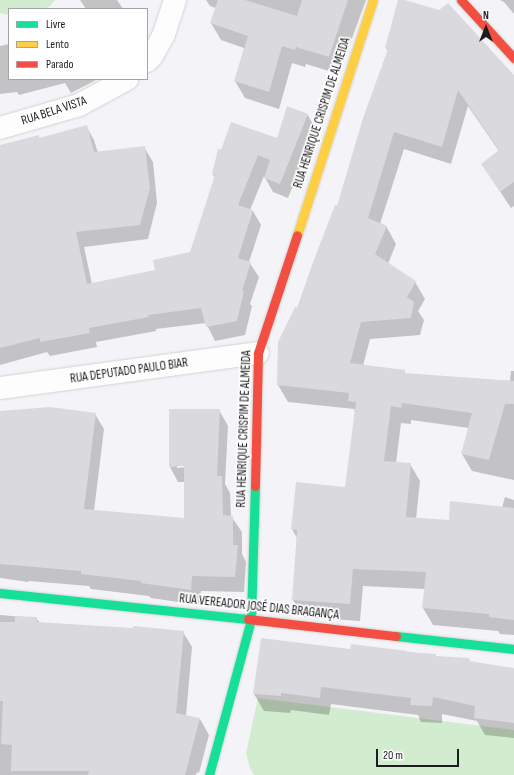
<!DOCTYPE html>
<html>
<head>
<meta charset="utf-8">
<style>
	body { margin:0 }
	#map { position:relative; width:514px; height:775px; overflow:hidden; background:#f4f4f8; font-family:"Sofia Sans Condensed",sans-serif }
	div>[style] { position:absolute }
	.green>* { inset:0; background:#d2eccf }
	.shadow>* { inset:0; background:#0003 }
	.building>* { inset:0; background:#dadade }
	.roads { filter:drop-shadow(0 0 1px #d2d2d4) drop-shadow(0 0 1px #d2d2d4) }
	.street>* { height:22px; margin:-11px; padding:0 11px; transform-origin:11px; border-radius:11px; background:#fdfdfe }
	.fast>* { height:9px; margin:-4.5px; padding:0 4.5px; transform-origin:4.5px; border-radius:4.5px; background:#16e098 }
	.slow>* { height:9px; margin:-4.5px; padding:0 4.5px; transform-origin:4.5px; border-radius:4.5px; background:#ffcf43 }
	.jam>* { height:9px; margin:-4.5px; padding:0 4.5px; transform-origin:4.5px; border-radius:4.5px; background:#f24e42 }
	span { translate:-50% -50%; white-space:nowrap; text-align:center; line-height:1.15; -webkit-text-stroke:3.5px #fff; paint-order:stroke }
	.street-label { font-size:13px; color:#1d1d20 }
	.legend { position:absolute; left:8px; top:8px; width:140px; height:72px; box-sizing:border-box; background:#fff; border:1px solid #a5a5a6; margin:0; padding:5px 7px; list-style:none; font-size:12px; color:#1d1d20 }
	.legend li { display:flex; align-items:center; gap:8px; height:20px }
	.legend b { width:20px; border:1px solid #a5a5a6 }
	.north { position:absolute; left:466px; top:8px; width:40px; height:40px; -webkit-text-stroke:3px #fff; paint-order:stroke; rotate:0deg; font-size:11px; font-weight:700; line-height:16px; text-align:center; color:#1d1d20 }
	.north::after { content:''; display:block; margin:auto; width:14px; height:18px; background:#1d1d20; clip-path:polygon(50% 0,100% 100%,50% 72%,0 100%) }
	.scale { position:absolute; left:376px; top:749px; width:83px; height:18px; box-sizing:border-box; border:2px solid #1d1d20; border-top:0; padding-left:5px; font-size:12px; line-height:14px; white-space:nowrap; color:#1d1d20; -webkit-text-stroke:3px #fff; paint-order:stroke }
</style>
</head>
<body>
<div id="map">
	<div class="green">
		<i style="clip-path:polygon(0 0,55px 0,49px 7px,43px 9px,9px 9px,9px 15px,0 13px)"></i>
		<i style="clip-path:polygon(258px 698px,514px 730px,514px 775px,254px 775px,250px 768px,246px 753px)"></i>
	</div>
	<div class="shadow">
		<i style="clip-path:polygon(80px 0,117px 0,123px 9px,86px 9px)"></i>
		<i style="clip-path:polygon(206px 0,366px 0,339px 74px,306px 64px,305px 67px,292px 63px,279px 109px,245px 98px,235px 81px,244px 48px,221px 40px,211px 23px,216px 8px,210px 6px)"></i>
		<i style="clip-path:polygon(400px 0,514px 77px,514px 206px,511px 208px,482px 164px,499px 151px,468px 106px,451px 164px,404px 149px,380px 224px,386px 226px,396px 244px,388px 264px,415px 282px,425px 299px,418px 311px,424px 320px,420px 335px,370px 339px,363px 366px,404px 371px,406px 374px,510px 381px,511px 371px,514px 371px,514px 480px,472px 471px,462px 454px,469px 428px,411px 420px,411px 424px,401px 423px,396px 463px,410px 464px,420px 481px,416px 519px,450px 521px,502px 508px,505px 497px,514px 500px,514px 635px,500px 634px,498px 631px,433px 625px,423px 608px,425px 589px,363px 586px,360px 621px,303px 617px,293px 600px,297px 538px,292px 529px,346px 488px,355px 412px,354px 409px,288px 402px,278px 385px,298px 309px,338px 207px,388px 51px,386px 48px)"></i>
		<i style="clip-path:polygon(500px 0,514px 0,514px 14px,504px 2px)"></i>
		<i style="clip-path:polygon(9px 44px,9px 79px,96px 80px,71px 93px,65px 83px,19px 95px,17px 92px,0 94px,0 46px)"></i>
		<i style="clip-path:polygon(307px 114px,316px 129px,288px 198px,273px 192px,264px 176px,250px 210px,253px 211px,261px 225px,249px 262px,259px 277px,250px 304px,252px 306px,245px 335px,215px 341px,206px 323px,156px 329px,156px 331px,96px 342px,97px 347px,50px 356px,47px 352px,0 365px,0 146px,38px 136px,40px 139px,86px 126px,94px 140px,98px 153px,144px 147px,153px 162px,157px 203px,148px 239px,84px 247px,92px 284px,156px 271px,191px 253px,215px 179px,213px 174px,219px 150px,277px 140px)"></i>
		<i style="clip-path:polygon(evenodd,219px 410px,228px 426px,225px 484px,230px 493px,231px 516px,242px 532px,242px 554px,246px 562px,244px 592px,201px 591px,199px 605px,151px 598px,149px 596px,91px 589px,89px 586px,29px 581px,28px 582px,0 578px,0 412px,95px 414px,104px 429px,94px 511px,185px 519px,185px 482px,178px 482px,170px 467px,219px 410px,189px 465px,189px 467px,177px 468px,177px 466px,189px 465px)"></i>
		<i style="clip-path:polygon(0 615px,36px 618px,40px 623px,183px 632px,192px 647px,186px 716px,200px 719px,209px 735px,199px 773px,197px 772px,196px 775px,0 775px)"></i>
		<i style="clip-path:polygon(351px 650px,407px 652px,435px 655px,436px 657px,469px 659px,471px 663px,514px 669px,514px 738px,485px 735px,477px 721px,442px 714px,442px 723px,421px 722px,418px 715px,331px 704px,329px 715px,291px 710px,290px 713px,264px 711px,254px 694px)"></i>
	</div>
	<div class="building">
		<i style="clip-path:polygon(218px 0,245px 0,297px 16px,302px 0,348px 0,329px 57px,296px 47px,295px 50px,282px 46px,269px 92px,234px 81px,248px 36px,210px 23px)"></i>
		<i style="clip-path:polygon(398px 0,405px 0,439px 10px,448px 3px,514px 75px,514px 182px,500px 192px,481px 164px,499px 150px,458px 90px,442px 147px,394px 132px,368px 218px,387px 226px,375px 254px,416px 281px,407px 297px,414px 302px,411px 318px,361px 322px,350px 363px,405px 370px,405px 373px,514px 381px,514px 404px,505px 404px,489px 460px,461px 454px,472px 413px,402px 403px,401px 408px,391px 406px,384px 461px,411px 463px,406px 517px,449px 520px,450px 501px,514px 508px,514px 620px,489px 617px,489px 614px,422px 608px,426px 572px,353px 569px,350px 604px,292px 600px,297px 530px,291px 529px,296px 482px,345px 487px,356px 402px,348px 401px,349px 393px,277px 385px,278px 342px,295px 307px,297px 308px,312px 265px,335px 205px,337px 206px,363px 118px,388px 49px,385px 48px)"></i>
		<i style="clip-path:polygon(287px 106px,308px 114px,280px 184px,264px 178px,270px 160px,258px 155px,238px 205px,253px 210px,238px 258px,251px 262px,242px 291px,244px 291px,237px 321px,206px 327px,201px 308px,148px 315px,149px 317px,89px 328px,90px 333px,40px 342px,40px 338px,0 348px,0 145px,39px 135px,39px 138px,87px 125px,94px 152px,145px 146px,150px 188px,140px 225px,76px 232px,87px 284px,155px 270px,153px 260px,190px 252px,215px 175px,212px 174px,218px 149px,221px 150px,231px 122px,277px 138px)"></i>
		<i style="clip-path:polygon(50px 407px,96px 413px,84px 509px,184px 518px,184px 466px,169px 467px,169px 409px,220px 409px,217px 476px,222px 476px,223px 515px,233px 516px,233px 545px,238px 545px,235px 577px,192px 576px,191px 590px,141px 583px,141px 581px,81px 574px,81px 571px,0 564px,0 411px)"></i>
		<i style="clip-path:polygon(15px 616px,37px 617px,37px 622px,133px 628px,133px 626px,184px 631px,176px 713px,200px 718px,185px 775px,88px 775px,89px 771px,11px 771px,12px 745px,1px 744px,3px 701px,0 701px,0 622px,15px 622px)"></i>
		<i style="clip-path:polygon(261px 638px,350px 649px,351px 644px,407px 651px,407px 652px,436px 654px,436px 656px,469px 658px,469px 661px,514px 668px,514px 723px,474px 718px,475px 706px,433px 697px,432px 706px,410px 705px,411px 698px,321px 687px,320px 698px,281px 693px,281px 696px,253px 694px)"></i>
	</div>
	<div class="roads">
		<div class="street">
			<i style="left:147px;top:61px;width:7px;rotate:-45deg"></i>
			<i style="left:152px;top:56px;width:25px;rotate:-61deg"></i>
			<i style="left:164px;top:34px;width:36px;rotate:-72deg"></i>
			<i style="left:0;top:128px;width:82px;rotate:-16.2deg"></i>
			<i style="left:79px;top:105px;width:55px;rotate:-28.4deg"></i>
			<i style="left:0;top:388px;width:260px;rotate:-7.7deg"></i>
		</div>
		<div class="fast">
			<i style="left:0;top:593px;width:249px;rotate:6deg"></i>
			<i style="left:396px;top:636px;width:119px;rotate:6.3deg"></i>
			<i style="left:209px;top:775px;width:162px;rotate:-74.9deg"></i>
			<i style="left:251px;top:619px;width:133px;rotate:-88.3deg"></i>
		</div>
		<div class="slow">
			<i style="left:297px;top:235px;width:247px;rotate:-72.1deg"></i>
		</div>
		<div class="jam">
			<i style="left:461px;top:0;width:79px;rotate:47.6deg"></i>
			<i style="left:255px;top:486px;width:133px;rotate:-88.7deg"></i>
			<i style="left:258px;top:353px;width:124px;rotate:-71.7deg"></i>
			<i style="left:248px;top:619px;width:149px;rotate:6.6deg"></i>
		</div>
	</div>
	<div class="street-label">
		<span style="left:54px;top:111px;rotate:-18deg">RUA BELA VISTA</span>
		<span style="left:322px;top:113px;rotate:-72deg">RUA HENRIQUE CRISPIM DE ALMEIDA</span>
		<span style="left:129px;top:371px;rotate:-8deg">RUA DEPUTADO PAULO BIAR</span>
		<span style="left:244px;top:429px;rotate:-88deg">RUA HENRIQUE CRISPIM DE ALMEIDA</span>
		<span style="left:259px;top:607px;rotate:6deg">RUA VEREADOR JOSÉ DIAS BRAGANÇA</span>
	</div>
	<ul class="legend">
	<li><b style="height:5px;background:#16e098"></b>Livre</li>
	<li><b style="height:5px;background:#ffcf43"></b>Lento</li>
	<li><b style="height:5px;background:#f24e42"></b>Parado</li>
	</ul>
	<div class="north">N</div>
	<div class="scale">20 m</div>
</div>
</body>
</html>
